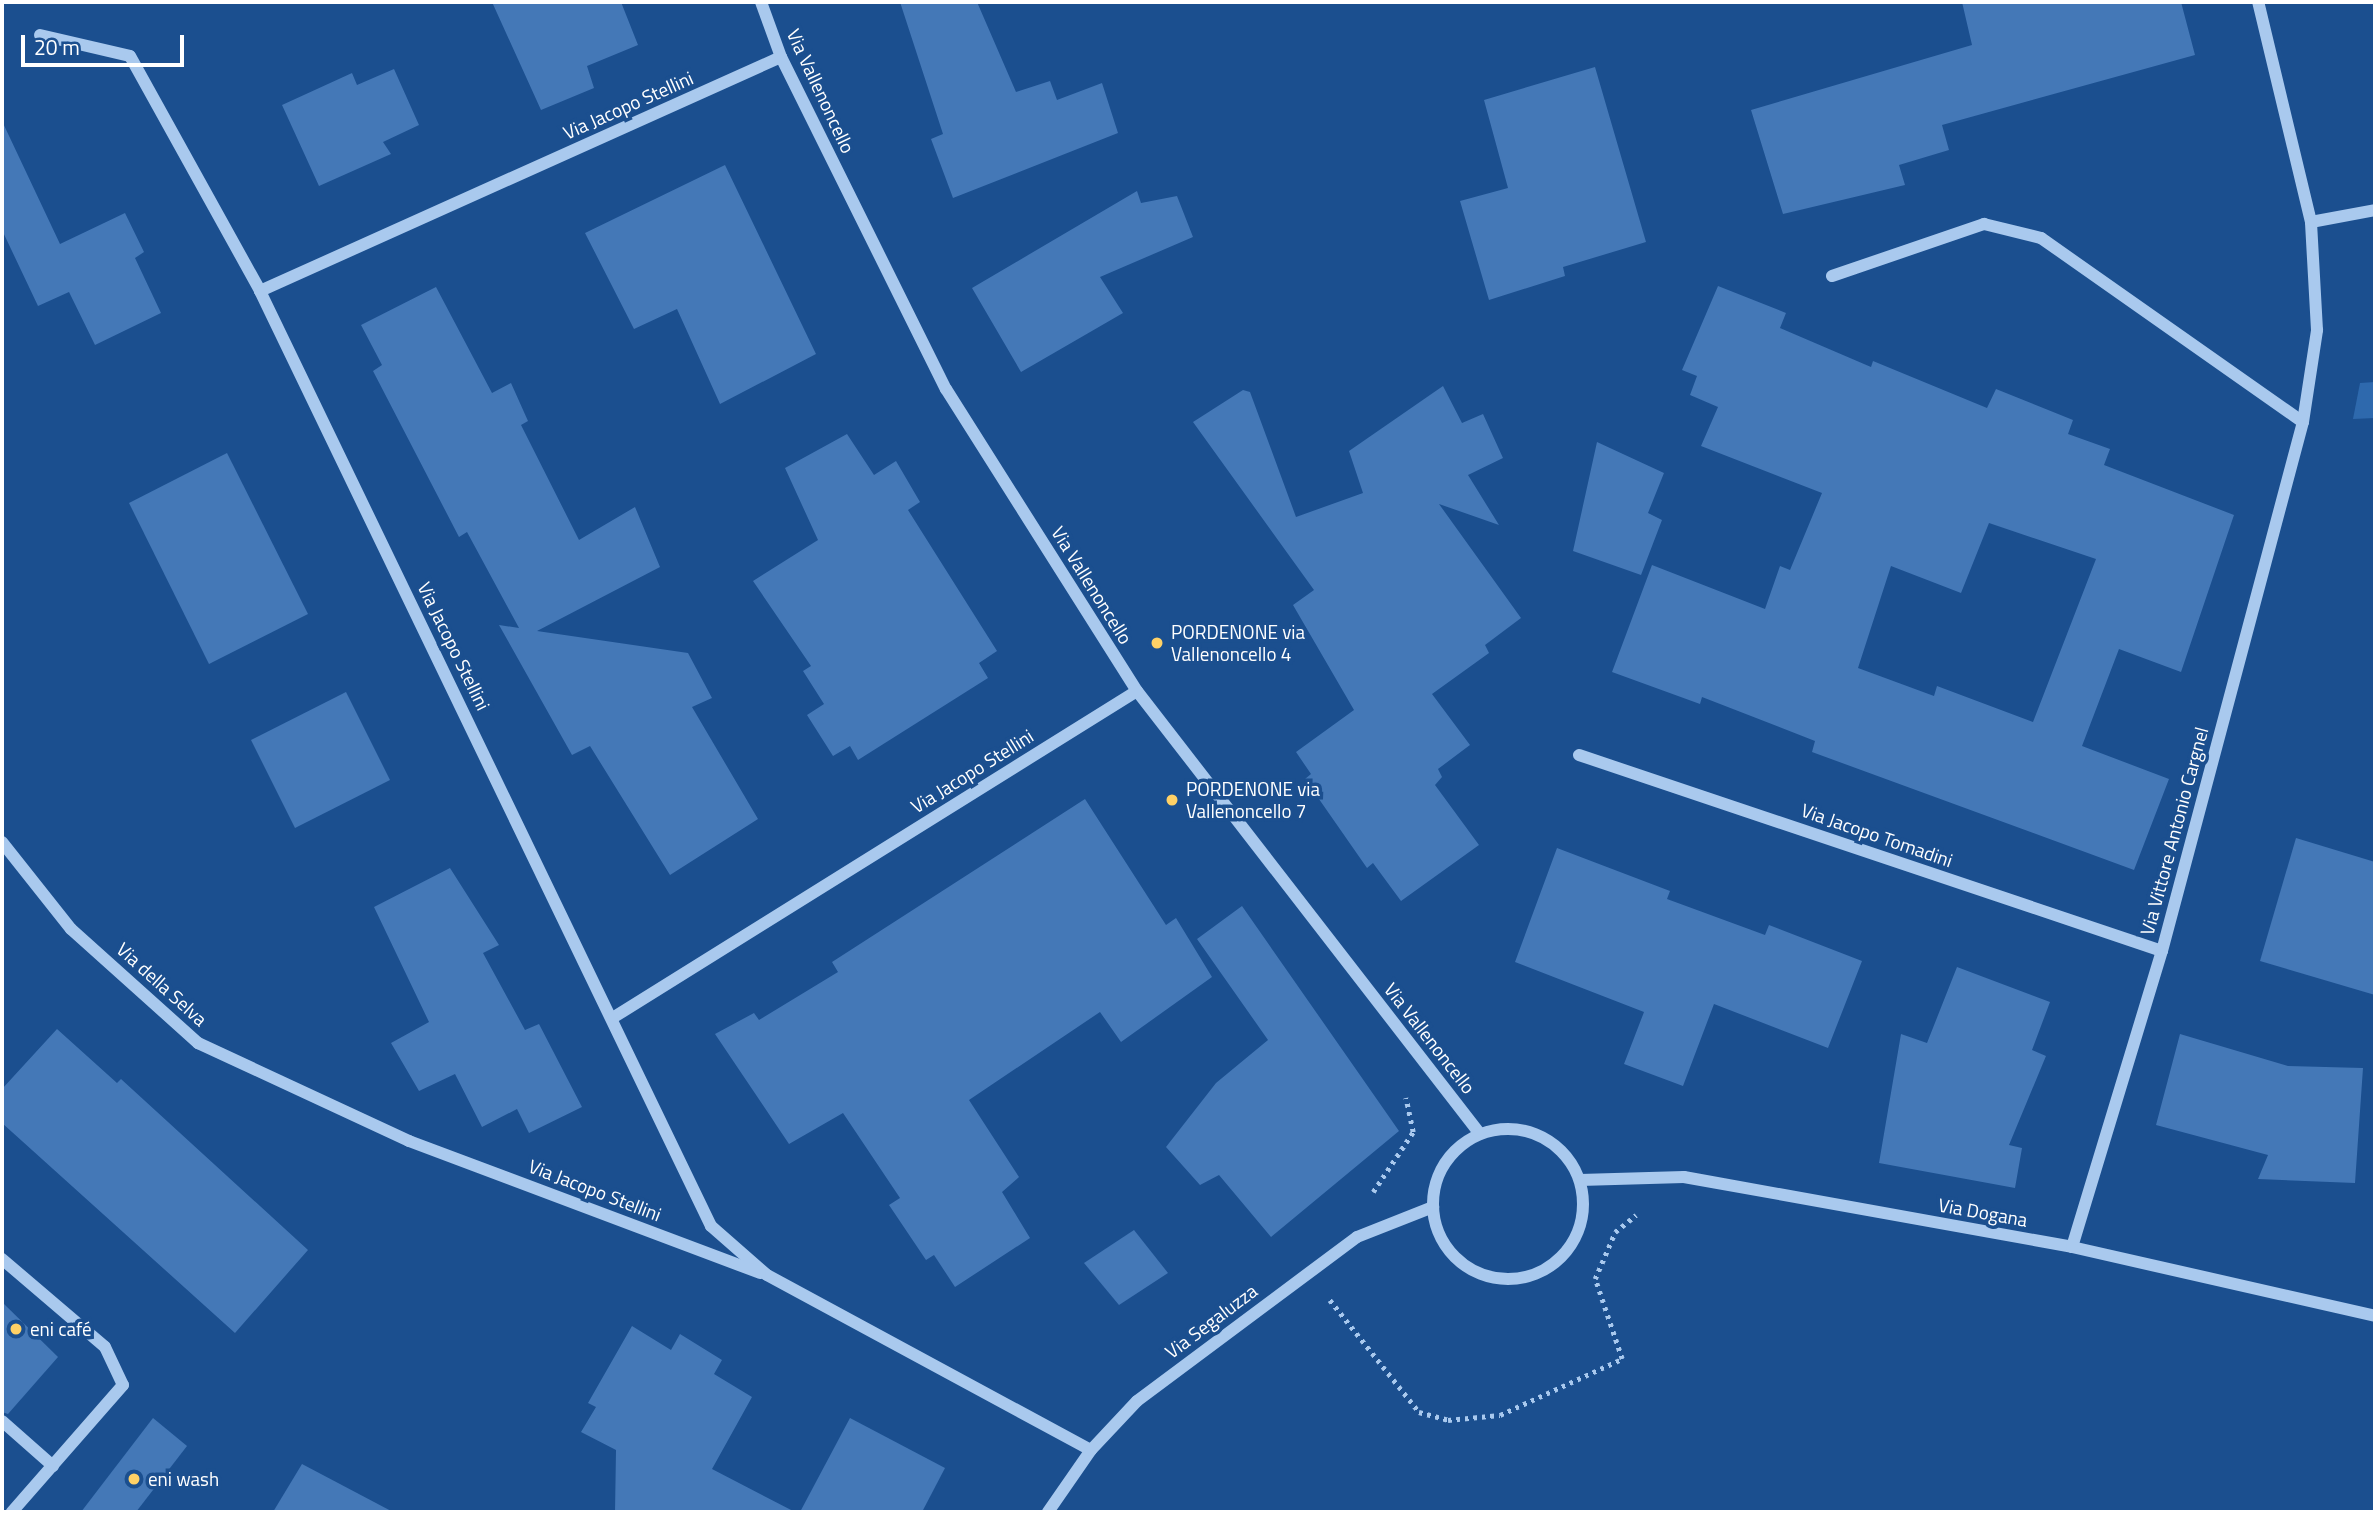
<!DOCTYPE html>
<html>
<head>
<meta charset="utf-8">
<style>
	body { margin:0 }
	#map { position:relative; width:2377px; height:1514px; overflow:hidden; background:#1b4f8f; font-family:"Titillium Web",sans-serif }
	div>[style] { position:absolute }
	.green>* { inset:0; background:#2e69ad }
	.building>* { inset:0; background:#4478b7 }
	.path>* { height:4.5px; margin-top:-2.25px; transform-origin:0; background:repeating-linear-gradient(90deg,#a9c9ee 0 3.5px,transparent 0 8.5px) }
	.minor>* { height:12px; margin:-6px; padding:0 6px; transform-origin:6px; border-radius:6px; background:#a9c9ee }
	.minor>.ring { margin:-6px; padding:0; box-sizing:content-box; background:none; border:12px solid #a9c9ee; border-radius:50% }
	.dots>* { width:19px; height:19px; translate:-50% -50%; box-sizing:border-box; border:4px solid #1b4f8f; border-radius:50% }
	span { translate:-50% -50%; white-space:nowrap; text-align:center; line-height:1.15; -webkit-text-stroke:7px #1b4f8f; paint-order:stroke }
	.street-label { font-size:19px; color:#fff }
	.poi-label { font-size:19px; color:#fff }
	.left { translate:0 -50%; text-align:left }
	.frame { position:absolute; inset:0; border:4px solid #fff; pointer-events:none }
	.scale { position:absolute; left:21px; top:35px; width:163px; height:32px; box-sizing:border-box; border:4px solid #fff; border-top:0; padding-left:9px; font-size:21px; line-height:24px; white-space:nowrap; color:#fff; -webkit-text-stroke:5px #1b4f8f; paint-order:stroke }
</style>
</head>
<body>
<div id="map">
	<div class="green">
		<i style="clip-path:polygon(2375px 382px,2375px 418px,2353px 419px,2360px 383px)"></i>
	</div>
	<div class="building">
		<i style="clip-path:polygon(492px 2px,621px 2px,638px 45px,587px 66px,594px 88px,541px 110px)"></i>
		<i style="clip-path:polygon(900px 2px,977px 2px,1016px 92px,1050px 81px,1057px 100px,1102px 83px,1118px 133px,953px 198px,931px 139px,943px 134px)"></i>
		<i style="clip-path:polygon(1962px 2px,2181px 2px,2195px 55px,1942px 125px,1949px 150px,1899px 165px,1905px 185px,1783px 214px,1751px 110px,1972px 45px)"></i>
		<i style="clip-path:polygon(1595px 67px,1646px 242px,1563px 267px,1565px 276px,1489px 300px,1460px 201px,1508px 188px,1484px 100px)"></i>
		<i style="clip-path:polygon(394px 69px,419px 125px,383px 142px,391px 154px,319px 186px,282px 105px,352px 73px,357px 85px)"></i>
		<i style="clip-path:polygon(2px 121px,60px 244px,125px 213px,144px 252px,135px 258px,161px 313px,95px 345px,69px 292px,38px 306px,2px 230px)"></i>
		<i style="clip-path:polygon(725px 165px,816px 354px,720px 404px,677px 309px,634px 329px,585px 233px)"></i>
		<i style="clip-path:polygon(1137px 191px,1141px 203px,1177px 196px,1193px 237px,1100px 277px,1123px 313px,1021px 372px,972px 288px)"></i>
		<i style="clip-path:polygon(evenodd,1718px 286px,1786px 313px,1780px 328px,1871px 367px,1873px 361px,1987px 408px,1996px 389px,2073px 420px,2068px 434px,2110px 449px,2104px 465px,2234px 515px,2181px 672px,2119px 649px,2082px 746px,2169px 779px,2134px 870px,1812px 752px,1815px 741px,1702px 697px,1700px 704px,1612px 672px,1652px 565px,1765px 609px,1780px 566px,1790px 570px,1822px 493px,1701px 446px,1718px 407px,1690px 395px,1697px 376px,1682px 370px,1718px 286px,1989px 523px,2096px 559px,2033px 722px,1937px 686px,1934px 696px,1858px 668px,1891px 566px,1961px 593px,1989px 523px)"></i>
		<i style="clip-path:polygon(436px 287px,492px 393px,511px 383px,528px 421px,521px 425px,579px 540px,635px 507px,660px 567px,537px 631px,688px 653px,712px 698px,692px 707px,758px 819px,670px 875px,590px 746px,572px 755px,499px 625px,519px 628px,467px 532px,459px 537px,373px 371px,382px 365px,361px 325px)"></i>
		<i style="clip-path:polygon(1443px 386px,1462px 423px,1483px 414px,1503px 458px,1468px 475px,1499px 525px,1439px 504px,1521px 618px,1485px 645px,1489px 653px,1432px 694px,1470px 745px,1438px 769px,1442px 777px,1435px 785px,1479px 845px,1401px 901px,1373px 863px,1367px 868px,1305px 779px,1311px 774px,1296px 752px,1354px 710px,1293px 605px,1314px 590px,1193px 422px,1243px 390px,1250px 392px,1296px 517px,1363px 493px,1349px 451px)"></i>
		<i style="clip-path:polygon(847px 434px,874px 475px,896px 461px,920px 502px,908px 510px,997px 651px,979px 663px,988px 678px,858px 760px,850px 746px,833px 756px,807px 715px,824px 704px,803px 671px,811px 666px,753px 581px,818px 540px,785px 468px)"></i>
		<i style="clip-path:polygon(1597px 442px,1664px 473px,1648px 513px,1662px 520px,1641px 575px,1573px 551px)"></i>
		<i style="clip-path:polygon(227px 453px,308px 614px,209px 664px,129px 503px)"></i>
		<i style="clip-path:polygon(346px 692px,390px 780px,295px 828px,251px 740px)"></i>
		<i style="clip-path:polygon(1085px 799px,1166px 925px,1176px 918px,1212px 977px,1121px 1042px,1100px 1012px,969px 1100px,1019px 1177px,1002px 1192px,1030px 1238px,955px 1287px,934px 1255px,926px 1260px,889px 1205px,900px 1198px,843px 1113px,789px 1144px,715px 1034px,754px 1013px,759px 1020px,838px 972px,832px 962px)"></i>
		<i style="clip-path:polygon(2296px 838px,2375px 862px,2375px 995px,2260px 961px)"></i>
		<i style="clip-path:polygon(1557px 848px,1670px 891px,1667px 899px,1765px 935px,1769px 925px,1862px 961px,1828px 1048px,1714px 1004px,1683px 1086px,1624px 1064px,1644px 1012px,1515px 962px)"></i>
		<i style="clip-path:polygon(450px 868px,499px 945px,483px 953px,525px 1030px,539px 1024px,582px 1107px,529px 1133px,517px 1109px,482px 1127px,455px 1074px,419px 1091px,391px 1043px,429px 1022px,374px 907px)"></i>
		<i style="clip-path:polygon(1242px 906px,1399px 1131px,1271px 1237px,1219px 1175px,1200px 1185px,1166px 1147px,1216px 1083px,1268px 1040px,1197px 939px)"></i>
		<i style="clip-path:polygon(1957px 967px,2050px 1002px,2032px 1050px,2046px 1056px,2009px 1145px,2022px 1148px,2015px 1188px,1879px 1163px,1901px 1034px,1927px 1043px)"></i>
		<i style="clip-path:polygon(57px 1029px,117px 1083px,121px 1079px,308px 1250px,235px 1333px,2px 1123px,2px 1089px)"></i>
		<i style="clip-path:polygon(2180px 1034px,2288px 1066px,2363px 1068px,2355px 1183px,2258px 1179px,2268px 1155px,2156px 1125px)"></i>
		<i style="clip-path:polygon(1134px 1230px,1168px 1273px,1119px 1305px,1084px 1263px)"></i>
		<i style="clip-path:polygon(2px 1302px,58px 1357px,8px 1414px,2px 1412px)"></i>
		<i style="clip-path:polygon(632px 1326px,671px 1350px,680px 1334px,722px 1360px,714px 1374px,752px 1397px,712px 1469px,795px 1512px,615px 1512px,616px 1450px,581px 1432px,596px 1407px,588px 1403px)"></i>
		<i style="clip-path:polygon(153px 1418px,187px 1446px,136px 1512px,81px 1512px)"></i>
		<i style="clip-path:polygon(850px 1418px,945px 1468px,922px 1512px,800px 1512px)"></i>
		<i style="clip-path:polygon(302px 1464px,393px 1512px,273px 1512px)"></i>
	</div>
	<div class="path">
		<i style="left:1373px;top:1192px;width:72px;rotate:-56.3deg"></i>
		<i style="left:1413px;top:1132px;width:35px;rotate:-102deg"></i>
		<i style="left:1330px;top:1300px;width:143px;rotate:51.5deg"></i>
		<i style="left:1419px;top:1412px;width:30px;rotate:15deg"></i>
		<i style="left:1448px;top:1420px;width:52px;rotate:-5.5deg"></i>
		<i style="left:1500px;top:1415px;width:134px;rotate:-24.7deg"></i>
		<i style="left:1622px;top:1359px;width:84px;rotate:-108.6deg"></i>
		<i style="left:1595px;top:1279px;width:51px;rotate:-66.9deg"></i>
		<i style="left:1615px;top:1232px;width:27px;rotate:-39deg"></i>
	</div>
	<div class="minor">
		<i style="left:761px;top:2px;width:59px;rotate:70deg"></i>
		<i style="left:781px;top:57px;width:371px;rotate:63.6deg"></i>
		<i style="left:946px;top:389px;width:357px;rotate:57.7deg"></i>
		<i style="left:1137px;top:691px;width:560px;rotate:52.25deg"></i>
		<i style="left:40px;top:35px;width:92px;rotate:13.1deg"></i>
		<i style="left:130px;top:56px;width:269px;rotate:61deg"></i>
		<i style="left:260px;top:291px;width:1038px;rotate:64.25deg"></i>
		<i style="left:711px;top:1226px;width:74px;rotate:41.2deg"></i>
		<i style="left:767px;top:1275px;width:368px;rotate:28.4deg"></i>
		<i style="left:2311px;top:222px;width:65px;rotate:-10.6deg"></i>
		<i style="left:1832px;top:276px;width:161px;rotate:-18.9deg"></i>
		<i style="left:1984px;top:224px;width:59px;rotate:13.8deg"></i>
		<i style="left:2041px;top:238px;width:320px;rotate:35.1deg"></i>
		<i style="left:260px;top:291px;width:571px;rotate:-24.19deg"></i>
		<i style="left:1579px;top:755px;width:615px;rotate:18.58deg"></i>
		<i style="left:2px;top:842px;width:111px;rotate:51.6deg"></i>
		<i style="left:71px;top:929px;width:171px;rotate:41.9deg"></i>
		<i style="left:198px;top:1043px;width:233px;rotate:24.9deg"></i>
		<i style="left:409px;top:1141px;width:375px;rotate:20.6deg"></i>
		<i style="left:614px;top:1017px;width:616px;rotate:-31.94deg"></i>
		<i class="ring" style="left:1433px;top:1129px;width:138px;height:138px"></i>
		<i style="left:1580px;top:1180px;width:104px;rotate:-1.7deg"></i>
		<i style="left:1684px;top:1177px;width:394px;rotate:10.2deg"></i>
		<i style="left:2072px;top:1247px;width:311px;rotate:12.8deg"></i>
		<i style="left:2072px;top:1247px;width:309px;rotate:-73.1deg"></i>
		<i style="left:2162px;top:951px;width:547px;rotate:-75.08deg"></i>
		<i style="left:2303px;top:422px;width:93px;rotate:-81.3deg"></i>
		<i style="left:2317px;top:330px;width:108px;rotate:-93.2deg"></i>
		<i style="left:2311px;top:222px;width:226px;rotate:-103.5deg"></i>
		<i style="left:2px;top:1259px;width:135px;rotate:40.5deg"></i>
		<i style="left:105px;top:1347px;width:42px;rotate:64.7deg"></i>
		<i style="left:123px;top:1385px;width:169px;rotate:131.2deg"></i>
		<i style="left:2px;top:1421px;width:68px;rotate:41.4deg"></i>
		<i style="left:1048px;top:1512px;width:75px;rotate:-55.3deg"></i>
		<i style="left:1091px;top:1450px;width:67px;rotate:-46.8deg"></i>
		<i style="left:1137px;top:1401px;width:274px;rotate:-36.7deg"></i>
		<i style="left:1357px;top:1237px;width:82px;rotate:-21.5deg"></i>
	</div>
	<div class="dots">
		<i style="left:1157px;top:643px;background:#ffd166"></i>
		<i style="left:1172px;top:800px;background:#ffd166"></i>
		<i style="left:16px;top:1329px;background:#ffd166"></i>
		<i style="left:134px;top:1479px;background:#ffd166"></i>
	</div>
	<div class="street-label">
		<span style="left:821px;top:91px;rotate:65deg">Via Vallenoncello</span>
		<span style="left:628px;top:105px;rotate:-24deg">Via Jacopo Stellini</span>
		<span style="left:1092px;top:585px;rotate:58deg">Via Vallenoncello</span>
		<span style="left:454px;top:646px;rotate:64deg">Via Jacopo Stellini</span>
		<span style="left:972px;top:771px;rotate:-32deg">Via Jacopo Stellini</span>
		<span style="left:2174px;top:831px;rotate:-75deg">Via Vittore Antonio Cargnel</span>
		<span style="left:1877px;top:835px;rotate:19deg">Via Jacopo Tomadini</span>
		<span style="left:162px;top:984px;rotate:42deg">Via della Selva</span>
		<span style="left:1430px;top:1038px;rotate:52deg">Via Vallenoncello</span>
		<span style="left:595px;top:1190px;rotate:21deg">Via Jacopo Stellini</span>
		<span style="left:1983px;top:1212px;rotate:10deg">Via Dogana</span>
		<span style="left:1211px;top:1321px;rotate:-37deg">Via Segaluzza</span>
	</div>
	<div class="poi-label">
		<span class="left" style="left:1171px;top:643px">PORDENONE via<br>Vallenoncello 4</span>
		<span class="left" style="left:1186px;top:800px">PORDENONE via<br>Vallenoncello 7</span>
		<span class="left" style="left:30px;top:1329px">eni café</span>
		<span class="left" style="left:148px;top:1479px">eni wash</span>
	</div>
	<div class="frame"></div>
	<div class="scale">20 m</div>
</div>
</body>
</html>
